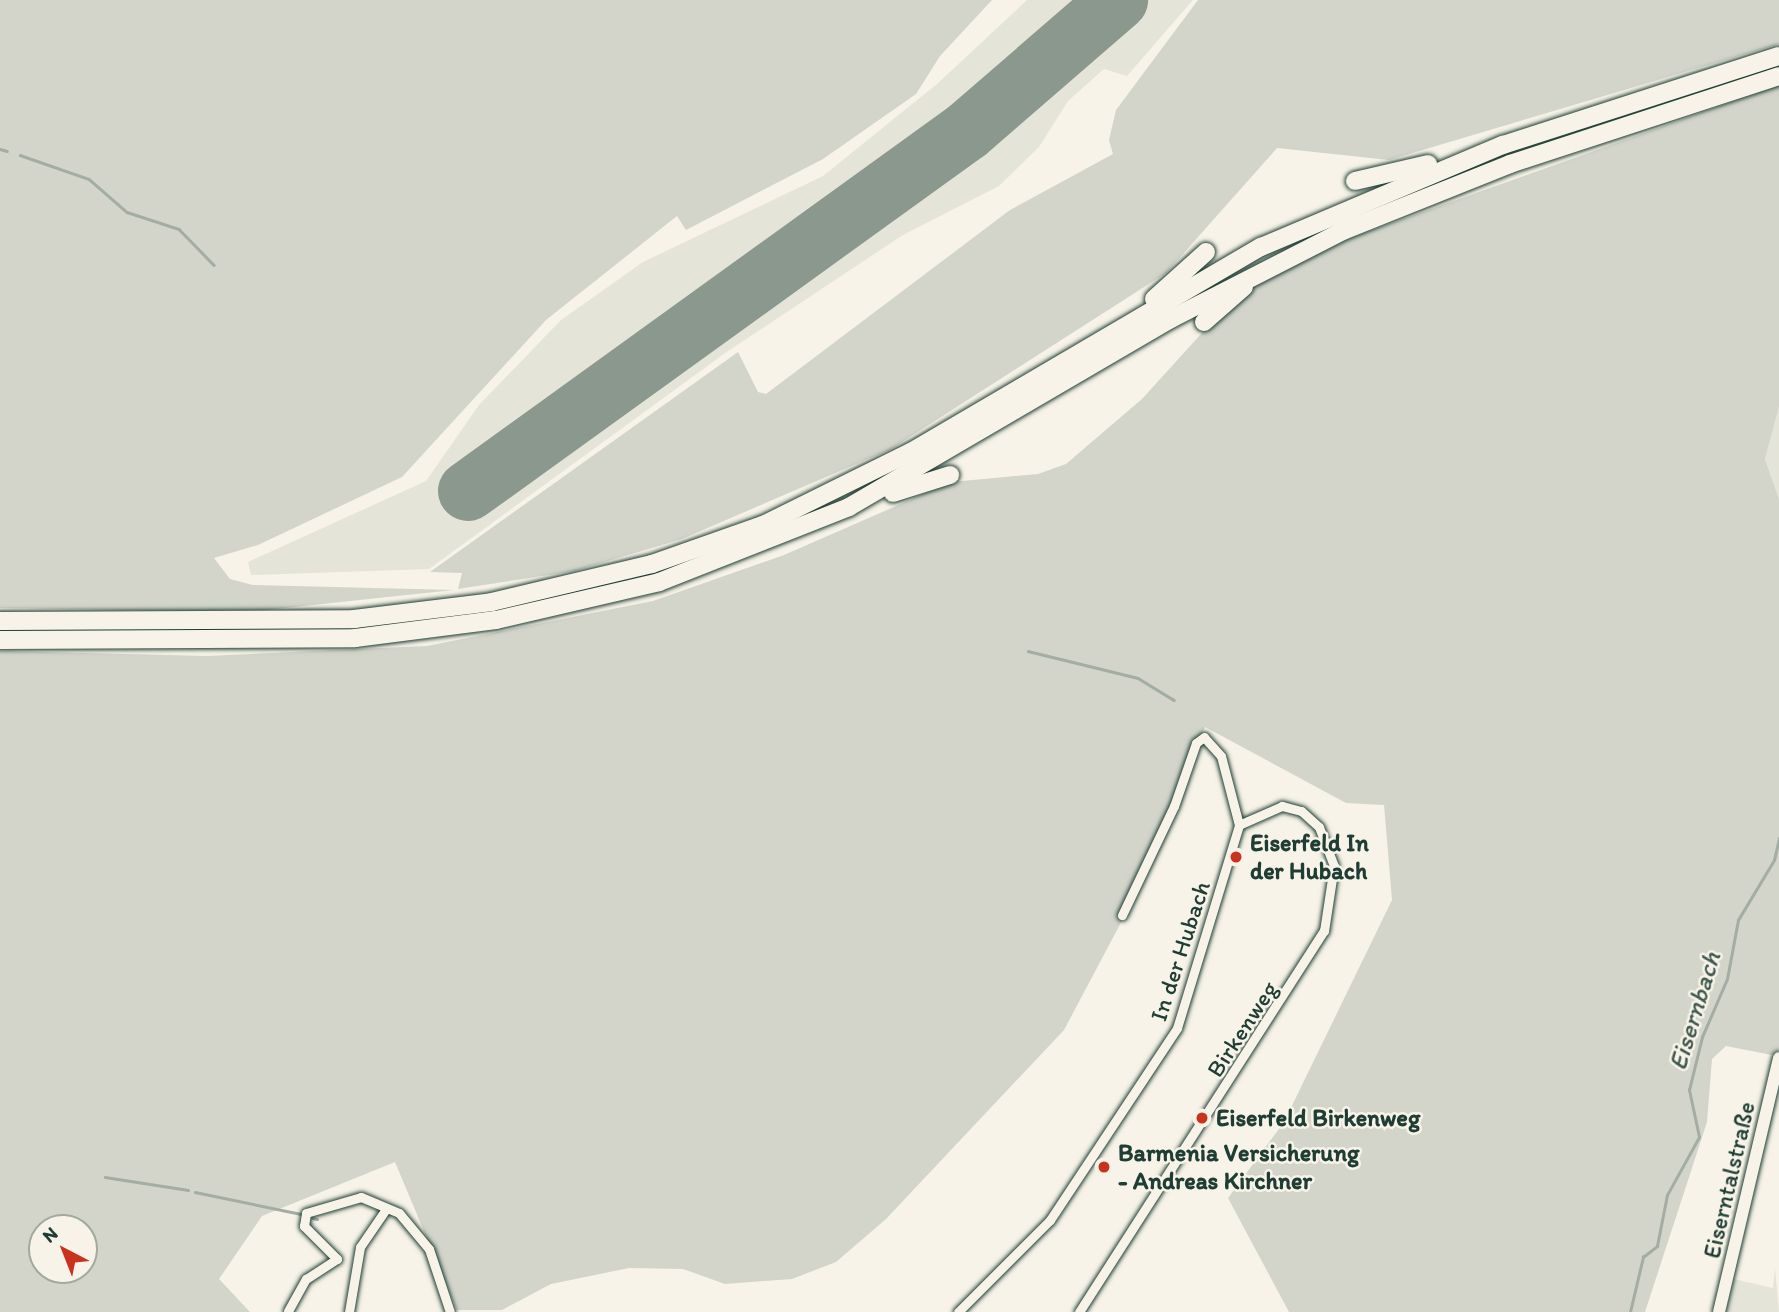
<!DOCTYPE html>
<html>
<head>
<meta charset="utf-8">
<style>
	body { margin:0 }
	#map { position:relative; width:1779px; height:1312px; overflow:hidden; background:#f7f3e8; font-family:Itim,sans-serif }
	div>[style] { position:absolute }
	.built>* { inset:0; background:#e5e4d9 }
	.green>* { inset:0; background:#d3d5ca }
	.stream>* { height:2.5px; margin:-1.25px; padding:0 1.25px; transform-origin:1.25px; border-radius:1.25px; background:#a4ada3 }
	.runway>* { height:60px; margin:-30px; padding:0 30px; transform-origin:30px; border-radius:30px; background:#8b988e }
	.roads { filter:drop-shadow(0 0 2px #1f3d34) drop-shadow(0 0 2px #1f3d34) }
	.street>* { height:9px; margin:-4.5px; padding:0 4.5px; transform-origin:4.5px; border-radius:4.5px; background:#f7f3e8 }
	.secondary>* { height:12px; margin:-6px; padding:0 6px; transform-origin:6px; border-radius:6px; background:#f7f3e8 }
	.highway>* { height:18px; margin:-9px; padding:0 9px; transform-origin:9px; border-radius:9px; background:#f7f3e8 }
	.dots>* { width:19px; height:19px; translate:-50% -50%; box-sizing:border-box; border:4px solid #f7f3e8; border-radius:50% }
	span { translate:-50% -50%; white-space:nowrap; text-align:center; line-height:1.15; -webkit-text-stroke:5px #f7f3e8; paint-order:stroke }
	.poi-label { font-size:24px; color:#1f3d34; font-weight:700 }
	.left { translate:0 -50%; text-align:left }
	.street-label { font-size:24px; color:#1f3d34 }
	.water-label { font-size:26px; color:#405950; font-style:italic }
	.north { position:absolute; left:28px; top:1214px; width:70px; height:70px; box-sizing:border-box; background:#f7f3e8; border:2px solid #a1aaa0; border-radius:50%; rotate:318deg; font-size:19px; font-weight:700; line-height:28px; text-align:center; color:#1f3d34 }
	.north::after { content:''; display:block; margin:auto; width:24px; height:32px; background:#c8321e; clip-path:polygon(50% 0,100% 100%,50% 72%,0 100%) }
</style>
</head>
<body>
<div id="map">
	<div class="built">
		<i style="clip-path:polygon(1027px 0,1193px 0,1127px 76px,1104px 69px,1068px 101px,1039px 147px,999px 186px,903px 235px,728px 351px,429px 569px,251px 575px,248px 562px,426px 481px,479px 405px,561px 320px,643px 262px,823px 176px,937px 84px)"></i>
		<i style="clip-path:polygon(1779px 407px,1779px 499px,1765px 459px)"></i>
		<i style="clip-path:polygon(1775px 1268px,1779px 1312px,1726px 1312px,1734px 1279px,1773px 1288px)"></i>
	</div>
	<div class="green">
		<i style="clip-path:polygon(0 0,992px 0,940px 56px,916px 94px,823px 159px,686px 230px,677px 216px,546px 320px,402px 477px,258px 545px,214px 558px,230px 579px,253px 585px,454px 590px,248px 612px,0 608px)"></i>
		<i style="clip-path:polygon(1198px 0,1779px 0,1779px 44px,1389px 160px,1277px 148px,1166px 273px,891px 449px,682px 539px,574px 571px,458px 589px,462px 573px,430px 572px,738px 352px,758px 392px,766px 394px,1010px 210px,1113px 154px,1109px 140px,1116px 110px)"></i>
		<i style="clip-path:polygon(evenodd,1779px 85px,1779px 407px,1765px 459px,1779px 499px,1779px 1048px,1777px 1056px,1726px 1046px,1712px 1059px,1707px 1122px,1645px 1312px,1289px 1312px,1228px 1198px,1284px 1122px,1392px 900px,1384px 805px,1346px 803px,1205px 727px,1143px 881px,1064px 1030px,886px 1219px,836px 1262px,792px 1279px,725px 1284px,683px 1269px,629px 1268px,551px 1284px,502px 1310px,457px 1310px,395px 1162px,262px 1216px,219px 1279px,250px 1312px,0 1312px,0 651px,207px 656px,427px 646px,653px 601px,784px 555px,951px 482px,1038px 474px,1066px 464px,1142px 399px,1240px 291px,1339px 242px,1779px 85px,42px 1228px,84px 1228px,84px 1270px,42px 1270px,42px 1228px)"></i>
	</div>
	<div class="stream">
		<i style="left:0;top:149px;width:7px;rotate:16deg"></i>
		<i style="left:20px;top:155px;width:73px;rotate:19.2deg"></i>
		<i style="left:89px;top:179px;width:50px;rotate:41deg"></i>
		<i style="left:127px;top:212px;width:55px;rotate:18.1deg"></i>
		<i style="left:179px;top:229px;width:50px;rotate:45.8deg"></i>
		<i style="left:1028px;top:651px;width:113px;rotate:13.8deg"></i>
		<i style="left:1138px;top:678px;width:42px;rotate:31.4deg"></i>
		<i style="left:105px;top:1177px;width:84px;rotate:8.9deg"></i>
		<i style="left:195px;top:1192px;width:108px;rotate:11.7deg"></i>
		<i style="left:313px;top:1218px;width:4px;rotate:14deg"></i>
		<i style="left:1630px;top:1312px;width:57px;rotate:-76.7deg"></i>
		<i style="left:1643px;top:1257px;width:18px;rotate:-38deg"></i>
		<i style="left:1657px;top:1246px;width:52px;rotate:-78.9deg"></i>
		<i style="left:1667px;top:1195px;width:66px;rotate:-61.1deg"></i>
		<i style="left:1699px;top:1137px;width:48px;rotate:-102deg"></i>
		<i style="left:1689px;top:1090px;width:55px;rotate:-76.2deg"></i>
		<i style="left:1702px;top:1037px;width:63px;rotate:-66.7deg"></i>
		<i style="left:1727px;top:979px;width:60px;rotate:-79.4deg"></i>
		<i style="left:1738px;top:920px;width:70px;rotate:-59deg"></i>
		<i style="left:1774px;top:860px;width:22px;rotate:-77deg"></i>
	</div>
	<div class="runway">
		<i style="left:468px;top:491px;width:615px;rotate:-35.81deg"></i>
		<i style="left:967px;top:131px;width:200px;rotate:-40.9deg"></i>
	</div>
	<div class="roads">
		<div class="street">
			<i style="left:288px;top:1311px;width:37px;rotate:-61deg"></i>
			<i style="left:306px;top:1279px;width:37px;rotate:-33deg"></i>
			<i style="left:337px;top:1259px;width:47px;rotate:-135deg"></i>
			<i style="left:304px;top:1226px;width:13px;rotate:-81deg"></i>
			<i style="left:306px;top:1213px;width:57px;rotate:-16.2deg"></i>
			<i style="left:361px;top:1197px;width:41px;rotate:22.8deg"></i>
			<i style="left:399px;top:1213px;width:47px;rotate:50.2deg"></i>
			<i style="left:429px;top:1249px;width:66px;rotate:71.6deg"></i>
			<i style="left:349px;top:1312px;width:66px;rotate:-80.4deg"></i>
			<i style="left:360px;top:1247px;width:46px;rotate:-55.6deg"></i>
			<i style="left:958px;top:1312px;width:130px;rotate:-45deg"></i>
			<i style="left:1050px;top:1220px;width:230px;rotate:-56.5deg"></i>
			<i style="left:1177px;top:1028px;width:212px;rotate:-73deg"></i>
			<i style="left:1239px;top:825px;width:71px;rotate:-104.6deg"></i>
			<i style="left:1221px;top:756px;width:25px;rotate:-132deg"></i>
			<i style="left:1204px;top:737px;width:10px;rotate:143deg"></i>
			<i style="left:1196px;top:743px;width:67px;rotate:109.2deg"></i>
			<i style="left:1174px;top:806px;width:121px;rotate:115.5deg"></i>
			<i style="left:1079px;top:1312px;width:453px;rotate:-57.3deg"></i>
			<i style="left:1324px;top:931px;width:66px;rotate:-81.3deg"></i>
			<i style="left:1334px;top:866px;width:42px;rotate:-111deg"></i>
			<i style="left:1319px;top:827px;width:24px;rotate:-138deg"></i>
			<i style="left:1301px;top:811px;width:20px;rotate:-165deg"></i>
			<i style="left:1282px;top:806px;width:47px;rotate:156.2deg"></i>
		</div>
		<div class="secondary">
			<i style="left:1719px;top:1312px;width:261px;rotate:-76.7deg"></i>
		</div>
		<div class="highway">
			<i style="left:1355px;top:181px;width:75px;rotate:-13.1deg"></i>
			<i style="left:1154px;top:299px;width:70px;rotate:-42.1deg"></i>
			<i style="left:1204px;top:322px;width:53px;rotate:-41.2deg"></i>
			<i style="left:893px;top:493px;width:60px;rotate:-17.5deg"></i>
			<i style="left:0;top:621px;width:354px;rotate:-0.3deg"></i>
			<i style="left:354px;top:619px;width:139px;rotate:-7deg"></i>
			<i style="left:492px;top:602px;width:164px;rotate:-13.4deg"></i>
			<i style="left:652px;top:564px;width:118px;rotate:-19.4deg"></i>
			<i style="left:763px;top:525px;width:165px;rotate:-26.3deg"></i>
			<i style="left:911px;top:452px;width:406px;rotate:-30.4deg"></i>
			<i style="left:1261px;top:247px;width:263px;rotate:-22.9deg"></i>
			<i style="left:1503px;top:145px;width:290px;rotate:-17.9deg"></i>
			<i style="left:0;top:640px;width:355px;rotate:-0.3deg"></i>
			<i style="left:355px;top:638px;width:142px;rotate:-7.3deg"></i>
			<i style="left:496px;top:620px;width:167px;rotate:-13.1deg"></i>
			<i style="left:659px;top:582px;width:204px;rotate:-21.5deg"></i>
			<i style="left:849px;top:507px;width:373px;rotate:-30.3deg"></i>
			<i style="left:1171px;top:319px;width:195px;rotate:-27.1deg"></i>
			<i style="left:1345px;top:230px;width:178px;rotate:-21.8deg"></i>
			<i style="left:1510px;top:164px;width:283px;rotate:-18.1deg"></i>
		</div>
	</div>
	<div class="dots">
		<i style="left:1236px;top:857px;background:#c8321e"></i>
		<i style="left:1202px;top:1118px;background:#c8321e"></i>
		<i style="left:1104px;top:1167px;background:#c8321e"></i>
	</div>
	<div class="poi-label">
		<span class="left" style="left:1250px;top:857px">Eiserfeld In<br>der Hubach</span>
		<span class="left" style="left:1216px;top:1118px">Eiserfeld Birkenweg</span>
		<span class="left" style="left:1118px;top:1167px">Barmenia Versicherung<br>- Andreas Kirchner</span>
	</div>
	<div class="street-label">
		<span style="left:1180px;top:951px;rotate:-72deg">In der Hubach</span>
		<span style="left:1242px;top:1029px;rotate:-57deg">Birkenweg</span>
		<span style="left:1729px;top:1180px;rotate:-77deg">Eiserntalstraße</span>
	</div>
	<div class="water-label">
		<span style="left:1695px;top:1011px;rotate:-73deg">Eisernbach</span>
	</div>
	<div class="north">N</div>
</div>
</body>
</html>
